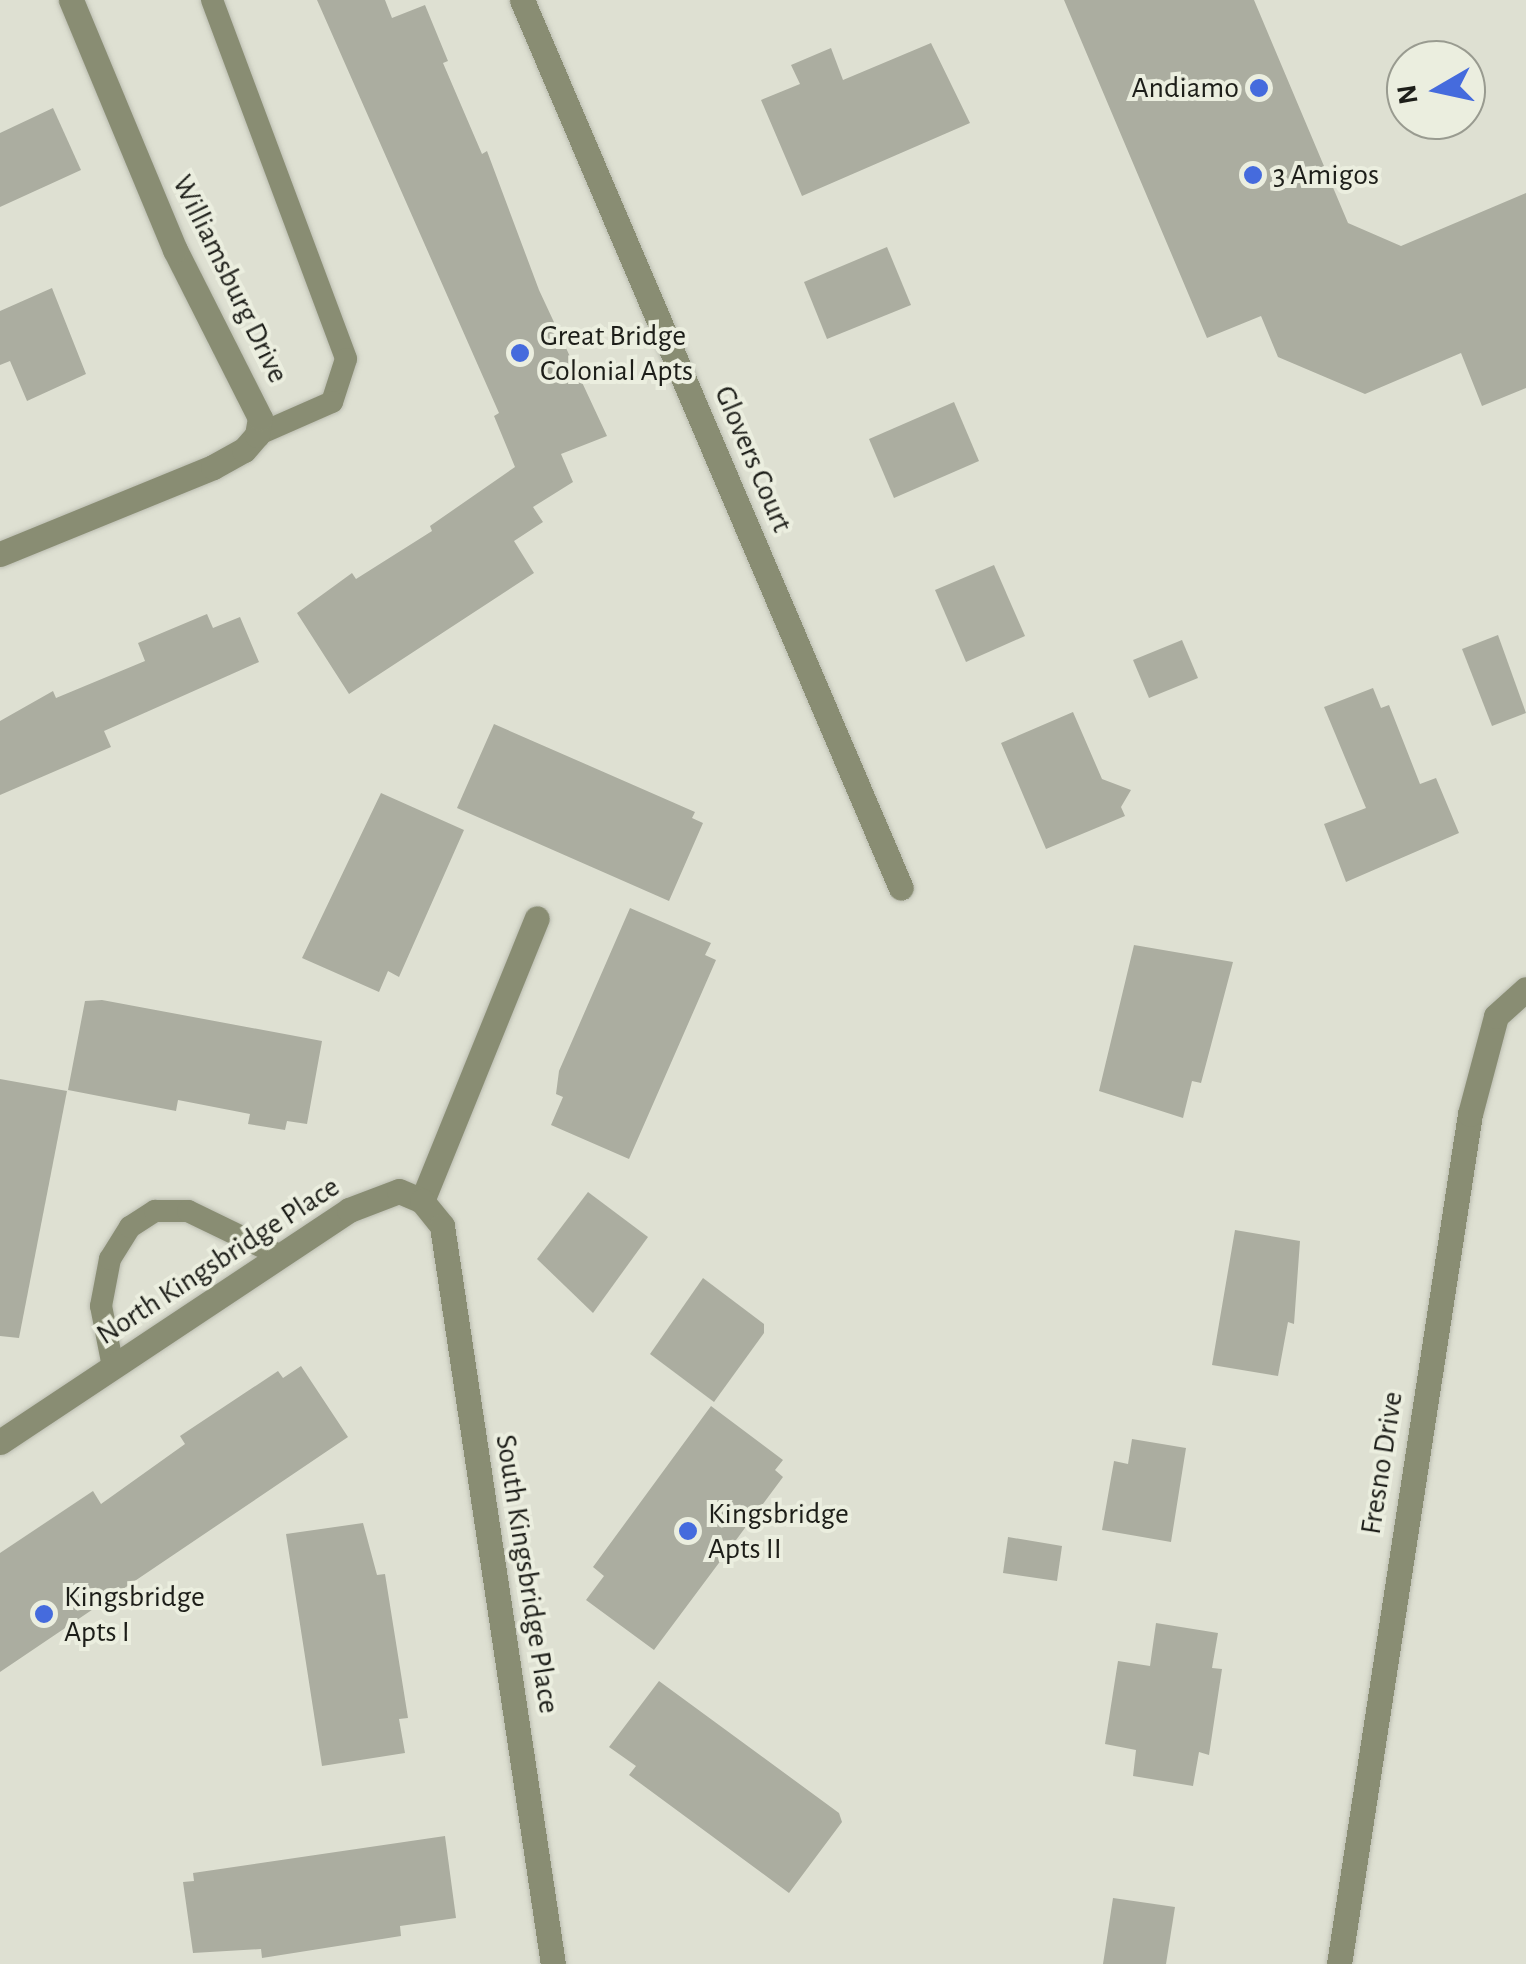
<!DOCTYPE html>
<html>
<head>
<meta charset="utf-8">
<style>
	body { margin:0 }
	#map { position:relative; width:1526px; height:1964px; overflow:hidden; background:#dee0d2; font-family:"Alegreya Sans",sans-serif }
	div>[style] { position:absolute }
	.building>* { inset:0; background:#abada0 }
	.roads { filter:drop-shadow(0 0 2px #bbbdb1) drop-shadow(0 0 2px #bbbdb1) }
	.service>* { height:22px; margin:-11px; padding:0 11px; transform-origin:11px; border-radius:11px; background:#898d73 }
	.minor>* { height:25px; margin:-12.5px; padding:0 12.5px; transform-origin:12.5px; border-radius:12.5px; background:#898d73 }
	.dots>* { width:28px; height:28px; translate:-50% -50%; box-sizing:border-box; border:5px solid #ebeedf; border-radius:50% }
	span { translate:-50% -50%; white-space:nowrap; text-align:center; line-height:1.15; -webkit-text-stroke:8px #ebeedf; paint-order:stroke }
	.poi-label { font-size:30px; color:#1d1e19 }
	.right { translate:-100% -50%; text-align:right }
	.left { translate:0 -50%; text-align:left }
	.street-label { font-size:30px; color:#1d1e19 }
	.north { position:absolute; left:1386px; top:40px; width:100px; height:100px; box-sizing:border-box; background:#ebeedf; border:2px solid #999b90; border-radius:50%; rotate:261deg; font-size:28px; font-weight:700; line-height:40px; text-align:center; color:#1d1e19 }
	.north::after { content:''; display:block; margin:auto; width:35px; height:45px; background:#456bdd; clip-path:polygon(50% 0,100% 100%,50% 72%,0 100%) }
</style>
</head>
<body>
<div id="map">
	<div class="building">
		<i style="clip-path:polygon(317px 0,385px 0,392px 18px,425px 5px,448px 61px,443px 63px,482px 154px,487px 151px,539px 290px,607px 436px,561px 454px,573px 482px,533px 507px,543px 522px,514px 541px,534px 573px,349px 694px,297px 613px,352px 573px,356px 579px,432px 531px,430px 526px,515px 467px,494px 416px,499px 413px)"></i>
		<i style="clip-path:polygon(1064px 0,1254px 0,1348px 223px,1401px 246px,1526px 193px,1526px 388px,1482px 406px,1461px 353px,1365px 394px,1278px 357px,1261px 316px,1207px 338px)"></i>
		<i style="clip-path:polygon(931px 43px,970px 123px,802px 196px,761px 100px,800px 84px,791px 65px,831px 48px,843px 80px)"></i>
		<i style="clip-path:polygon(53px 108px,81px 170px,0 207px,0 133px)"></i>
		<i style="clip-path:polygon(887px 247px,911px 305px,827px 339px,804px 282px)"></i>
		<i style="clip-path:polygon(52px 288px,86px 374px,27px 401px,10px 361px,0 365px,0 311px)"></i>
		<i style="clip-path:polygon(954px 402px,979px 461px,894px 498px,869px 439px)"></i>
		<i style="clip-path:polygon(994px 565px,1025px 636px,966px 662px,935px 590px)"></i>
		<i style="clip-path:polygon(207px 614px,213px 628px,240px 617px,259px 662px,104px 731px,111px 747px,0 795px,0 721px,53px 691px,56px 698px,145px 661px,138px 643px)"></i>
		<i style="clip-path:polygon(1498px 635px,1526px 713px,1492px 726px,1462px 649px)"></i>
		<i style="clip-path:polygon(1182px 640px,1198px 678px,1149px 698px,1133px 660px)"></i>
		<i style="clip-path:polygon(1373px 688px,1381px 708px,1389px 705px,1420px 784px,1436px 778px,1459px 833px,1346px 882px,1324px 824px,1366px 808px,1324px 707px)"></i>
		<i style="clip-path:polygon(1073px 712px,1102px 779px,1131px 790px,1121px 807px,1125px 816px,1046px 849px,1001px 743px)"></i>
		<i style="clip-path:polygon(494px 724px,695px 812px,692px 818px,703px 823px,669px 901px,457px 808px)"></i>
		<i style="clip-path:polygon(381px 793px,464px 830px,399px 977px,388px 971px,379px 992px,302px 958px)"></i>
		<i style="clip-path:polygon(630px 908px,711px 943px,705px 955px,716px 960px,629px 1159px,551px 1125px,563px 1097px,556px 1094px,559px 1071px)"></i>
		<i style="clip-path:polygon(1134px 945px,1233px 962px,1201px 1083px,1192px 1081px,1183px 1118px,1099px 1091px)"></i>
		<i style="clip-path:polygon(102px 1000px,322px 1041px,307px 1124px,287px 1121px,285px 1130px,248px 1124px,250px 1114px,178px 1100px,176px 1111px,68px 1090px,85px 1001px)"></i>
		<i style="clip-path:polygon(0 1079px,67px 1091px,19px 1338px,0 1336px)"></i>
		<i style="clip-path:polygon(588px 1192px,648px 1237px,593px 1313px,537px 1259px)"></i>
		<i style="clip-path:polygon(1235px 1230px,1300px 1241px,1294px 1324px,1288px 1322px,1278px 1376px,1212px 1365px)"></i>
		<i style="clip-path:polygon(703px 1278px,764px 1324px,764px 1333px,714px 1402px,650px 1354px)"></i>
		<i style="clip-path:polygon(301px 1366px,348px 1437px,0 1672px,0 1553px,93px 1491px,101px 1504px,185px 1444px,180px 1436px,278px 1371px,283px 1378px)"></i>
		<i style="clip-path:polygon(711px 1406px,783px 1460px,775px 1470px,783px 1477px,654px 1650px,586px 1600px,604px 1576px,593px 1567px)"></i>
		<i style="clip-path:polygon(1132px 1439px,1186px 1448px,1171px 1542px,1102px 1530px,1114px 1461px,1128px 1464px)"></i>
		<i style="clip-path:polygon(363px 1523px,377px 1575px,385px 1574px,408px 1718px,399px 1719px,405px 1753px,322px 1766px,286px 1534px)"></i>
		<i style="clip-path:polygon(1008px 1537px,1062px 1546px,1057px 1581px,1003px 1573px)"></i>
		<i style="clip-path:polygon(1156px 1623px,1218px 1633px,1212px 1668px,1222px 1669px,1209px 1755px,1199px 1752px,1193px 1786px,1133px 1776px,1136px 1750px,1105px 1744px,1118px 1661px,1150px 1666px)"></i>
		<i style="clip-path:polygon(659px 1681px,839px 1813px,842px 1822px,789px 1893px,629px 1775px,636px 1766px,609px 1747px)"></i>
		<i style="clip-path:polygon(445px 1836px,456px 1918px,400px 1926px,401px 1936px,262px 1958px,261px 1949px,193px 1953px,183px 1882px,194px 1881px,193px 1873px)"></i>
		<i style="clip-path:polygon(1113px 1898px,1175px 1907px,1166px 1964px,1103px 1964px)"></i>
	</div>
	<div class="roads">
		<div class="service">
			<i style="left:212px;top:0;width:383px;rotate:69.5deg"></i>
			<i style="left:346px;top:359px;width:45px;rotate:108deg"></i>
			<i style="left:332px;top:402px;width:82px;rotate:156.3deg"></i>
			<i style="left:113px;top:1367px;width:62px;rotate:-101.1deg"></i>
			<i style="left:101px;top:1306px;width:48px;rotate:-79.2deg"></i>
			<i style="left:110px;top:1259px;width:38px;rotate:-58deg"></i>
			<i style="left:130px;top:1227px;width:30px;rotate:-33deg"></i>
			<i style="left:155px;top:1211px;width:33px"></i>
			<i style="left:188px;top:1211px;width:103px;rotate:25.8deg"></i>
		</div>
		<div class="minor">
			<i style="left:522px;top:0;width:965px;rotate:66.89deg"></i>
			<i style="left:0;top:554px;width:230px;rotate:-22.2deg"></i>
			<i style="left:213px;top:467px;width:35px;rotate:-29deg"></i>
			<i style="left:244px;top:450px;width:20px;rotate:-49deg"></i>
			<i style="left:257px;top:435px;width:17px;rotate:-80deg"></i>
			<i style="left:260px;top:418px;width:188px;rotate:-116.8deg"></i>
			<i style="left:175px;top:250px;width:271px;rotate:-112.6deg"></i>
			<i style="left:422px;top:1201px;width:305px;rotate:-67.9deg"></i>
			<i style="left:0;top:1442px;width:419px;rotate:-33.6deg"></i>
			<i style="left:349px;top:1210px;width:53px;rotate:-20.8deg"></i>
			<i style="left:399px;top:1191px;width:25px;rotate:23deg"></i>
			<i style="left:422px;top:1201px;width:32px;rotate:51deg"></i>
			<i style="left:442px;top:1226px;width:746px;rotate:81.45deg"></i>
			<i style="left:1339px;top:1964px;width:860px;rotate:-81.24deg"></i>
			<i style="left:1470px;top:1114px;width:101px;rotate:-75.1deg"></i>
			<i style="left:1496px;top:1016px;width:40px;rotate:-42deg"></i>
		</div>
	</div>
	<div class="dots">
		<i style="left:1259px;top:88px;background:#456bdd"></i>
		<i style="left:1253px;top:175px;background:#456bdd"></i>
		<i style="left:520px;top:353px;background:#456bdd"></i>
		<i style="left:688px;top:1531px;background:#456bdd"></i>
		<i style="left:44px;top:1614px;background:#456bdd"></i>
	</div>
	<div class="poi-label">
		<span class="right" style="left:1239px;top:88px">Andiamo</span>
		<span class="left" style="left:1273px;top:175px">3 Amigos</span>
		<span class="left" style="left:540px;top:353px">Great Bridge<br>Colonial Apts</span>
		<span class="left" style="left:708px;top:1531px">Kingsbridge<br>Apts II</span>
		<span class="left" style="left:64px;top:1614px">Kingsbridge<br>Apts I</span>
	</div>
	<div class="street-label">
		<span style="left:230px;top:279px;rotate:64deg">Williamsburg Drive</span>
		<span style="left:753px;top:459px;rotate:67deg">Glovers Court</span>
		<span style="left:218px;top:1261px;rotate:-33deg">North Kingsbridge Place</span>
		<span style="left:1382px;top:1463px;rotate:-81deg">Fresno Drive</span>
		<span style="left:527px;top:1574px;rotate:81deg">South Kingsbridge Place</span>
	</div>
	<div class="north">N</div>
</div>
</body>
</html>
